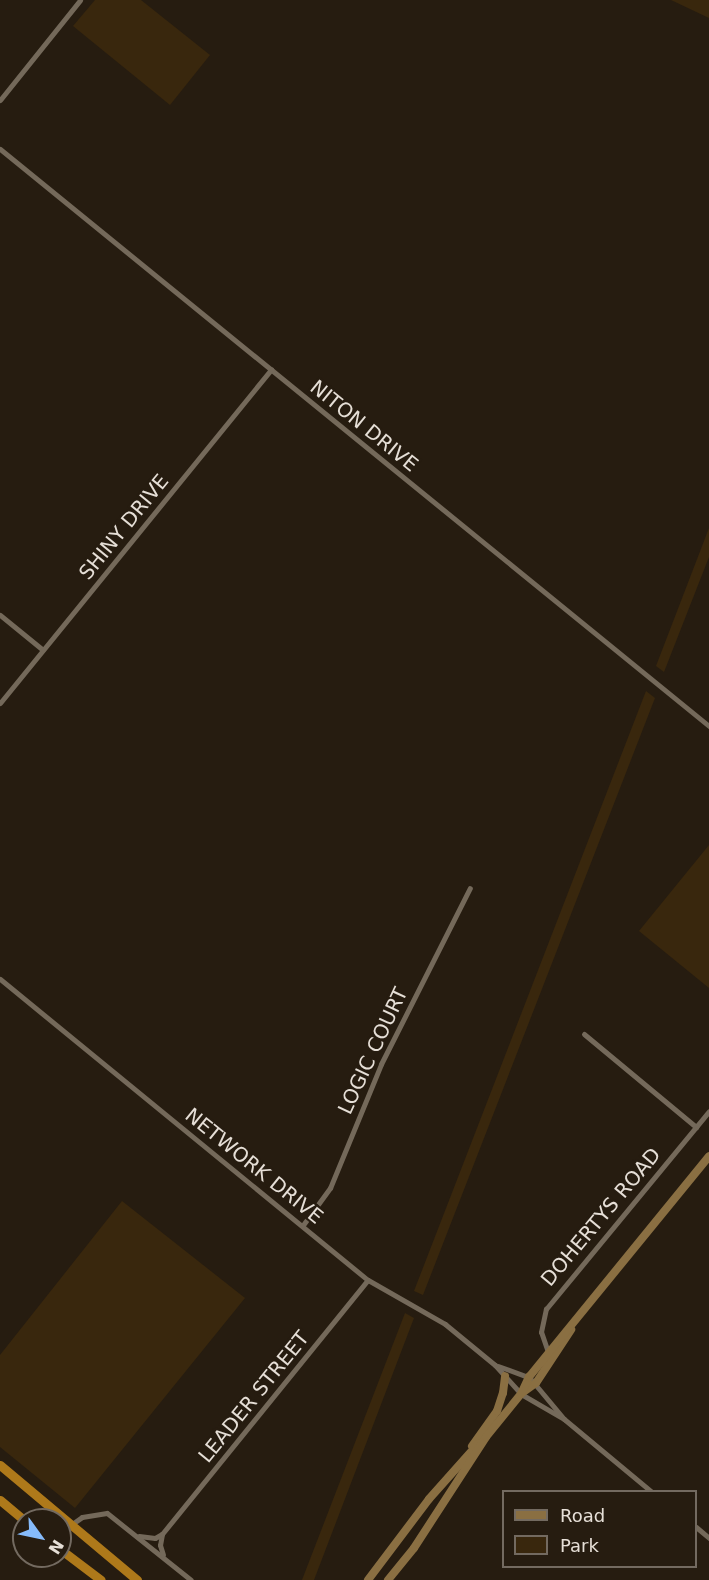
<!DOCTYPE html>
<html>
<head>
<meta charset="utf-8">
<style>
	body { margin:0 }
	#map { position:relative; width:709px; height:1580px; overflow:hidden; background:#261c10; font-family:"DejaVu Sans",sans-serif }
	div>[style] { position:absolute }
	.green>* { inset:0; background:#39270d }
	.minor>* { height:5px; margin:-2.5px; padding:0 2.5px; transform-origin:2.5px; border-radius:2.5px; background:#74695a }
	.secondary>* { height:8px; margin:-4px; padding:0 4px; transform-origin:4px; border-radius:4px; background:#8a6f42 }
	.trunk>* { height:9px; margin:-4.5px; padding:0 4.5px; transform-origin:4.5px; border-radius:4.5px; background:#ae791a }
	span { translate:-50% -50%; white-space:nowrap; text-align:center; line-height:1.15; -webkit-text-stroke:4.5px #261c10; paint-order:stroke }
	.street-label { font-size:20px; color:#e6dfd7 }
	.legend { position:absolute; left:502px; top:1490px; width:195px; height:78px; box-sizing:border-box; background:#261c10; border:2px solid #736a60; margin:0; padding:8px 10px; list-style:none; font-size:18px; color:#e6dfd7 }
	.legend li { display:flex; align-items:center; gap:12px; height:30px }
	.legend b { width:30px; border:2px solid #736a60 }
	.north { position:absolute; left:12px; top:1508px; width:60px; height:60px; box-sizing:border-box; background:#261c10; border:2px solid #736a60; border-radius:50%; rotate:123deg; font-size:16px; font-weight:700; line-height:24px; text-align:center; color:#e6dfd7 }
	.north::after { content:''; display:block; margin:auto; width:21px; height:27px; background:#86bbfb; clip-path:polygon(50% 0,100% 100%,50% 72%,0 100%) }
</style>
</head>
<body>
<div id="map">
	<div class="green">
		<i style="clip-path:polygon(95px 0,141px 0,210px 55px,170px 105px,73px 26px)"></i>
		<i style="clip-path:polygon(671px 0,709px 0,709px 18px)"></i>
		<i style="clip-path:polygon(709px 528px,709px 557px,664px 672px,656px 666px)"></i>
		<i style="clip-path:polygon(646px 691px,655px 698px,423px 1295px,414px 1291px)"></i>
		<i style="clip-path:polygon(709px 845px,709px 988px,639px 931px)"></i>
		<i style="clip-path:polygon(122px 1201px,245px 1298px,75px 1508px,0 1447px,0 1355px)"></i>
		<i style="clip-path:polygon(405px 1313px,414px 1318px,314px 1580px,302px 1580px)"></i>
	</div>
	<div class="minor">
		<i style="left:0;top:100px;width:128px;rotate:-51.3deg"></i>
		<i style="left:0;top:149px;width:914px;rotate:39.14deg"></i>
		<i style="left:0;top:615px;width:55px;rotate:39.1deg"></i>
		<i style="left:0;top:703px;width:430px;rotate:-50.9deg"></i>
		<i style="left:0;top:979px;width:475px;rotate:39.3deg"></i>
		<i style="left:368px;top:1280px;width:89px;rotate:29.7deg"></i>
		<i style="left:445px;top:1324px;width:65px;rotate:39.4deg"></i>
		<i style="left:495px;top:1365px;width:39px;rotate:48deg"></i>
		<i style="left:521px;top:1394px;width:50px;rotate:30.2deg"></i>
		<i style="left:584px;top:1034px;width:146px;rotate:39.7deg"></i>
		<i style="left:303px;top:1225px;width:46px;rotate:-53.9deg"></i>
		<i style="left:330px;top:1188px;width:134px;rotate:-67.6deg"></i>
		<i style="left:381px;top:1064px;width:197px;rotate:-63.2deg"></i>
		<i style="left:548px;top:1352px;width:21px;rotate:-109deg"></i>
		<i style="left:541px;top:1332px;width:24px;rotate:-78deg"></i>
		<i style="left:546px;top:1309px;width:256px;rotate:-50.5deg"></i>
		<i style="left:498px;top:1366px;width:33px;rotate:20deg"></i>
		<i style="left:529px;top:1377px;width:55px;rotate:50.2deg"></i>
		<i style="left:564px;top:1419px;width:114px;rotate:39.7deg"></i>
		<i style="left:72px;top:1524px;width:12px;rotate:-35deg"></i>
		<i style="left:82px;top:1517px;width:25px;rotate:-9deg"></i>
		<i style="left:107px;top:1513px;width:107px;rotate:38.6deg"></i>
		<i style="left:696px;top:1527px;width:17px;rotate:40deg"></i>
		<i style="left:162px;top:1534px;width:11px;rotate:100deg"></i>
		<i style="left:160px;top:1545px;width:10px;rotate:73deg"></i>
		<i style="left:139px;top:1536px;width:16px;rotate:7deg"></i>
		<i style="left:155px;top:1538px;width:8px;rotate:-30deg"></i>
		<i style="left:162px;top:1534px;width:327px;rotate:-51deg"></i>
	</div>
	<div class="secondary">
		<i style="left:522px;top:1393px;width:17px;rotate:-36deg"></i>
		<i style="left:536px;top:1383px;width:64px;rotate:-56.6deg"></i>
		<i style="left:472px;top:1446px;width:43px;rotate:-54.5deg"></i>
		<i style="left:497px;top:1411px;width:19px;rotate:-72deg"></i>
		<i style="left:503px;top:1393px;width:17px;rotate:-83deg"></i>
		<i style="left:368px;top:1580px;width:101px;rotate:-53deg"></i>
		<i style="left:429px;top:1499px;width:74px;rotate:-48.3deg"></i>
		<i style="left:388px;top:1580px;width:41px;rotate:-50.9deg"></i>
		<i style="left:414px;top:1548px;width:132px;rotate:-57deg"></i>
		<i style="left:486px;top:1437px;width:55px;rotate:-50.9deg"></i>
		<i style="left:521px;top:1394px;width:19px;rotate:-65deg"></i>
		<i style="left:529px;top:1377px;width:285px;rotate:-50.8deg"></i>
	</div>
	<div class="trunk">
		<i style="left:0;top:1465px;width:179px;rotate:40deg"></i>
		<i style="left:0;top:1500px;width:31px;rotate:40deg"></i>
		<i style="left:60px;top:1549px;width:51px;rotate:37.1deg"></i>
	</div>
	<div class="street-label">
		<span style="left:364px;top:426px;rotate:39deg">NITON DRIVE</span>
		<span style="left:124px;top:527px;rotate:-51deg">SHINY DRIVE</span>
		<span style="left:373px;top:1051px;rotate:-65deg">LOGIC COURT</span>
		<span style="left:254px;top:1166px;rotate:39deg">NETWORK DRIVE</span>
		<span style="left:601px;top:1217px;rotate:-50deg">DOHERTYS ROAD</span>
		<span style="left:254px;top:1397px;rotate:-51deg">LEADER STREET</span>
	</div>
	<ul class="legend">
	<li><b style="height:8px;background:#8a6f42"></b>Road</li>
	<li><b style="height:16px;background:#39270d"></b>Park</li>
	</ul>
	<div class="north">N</div>
</div>
</body>
</html>
